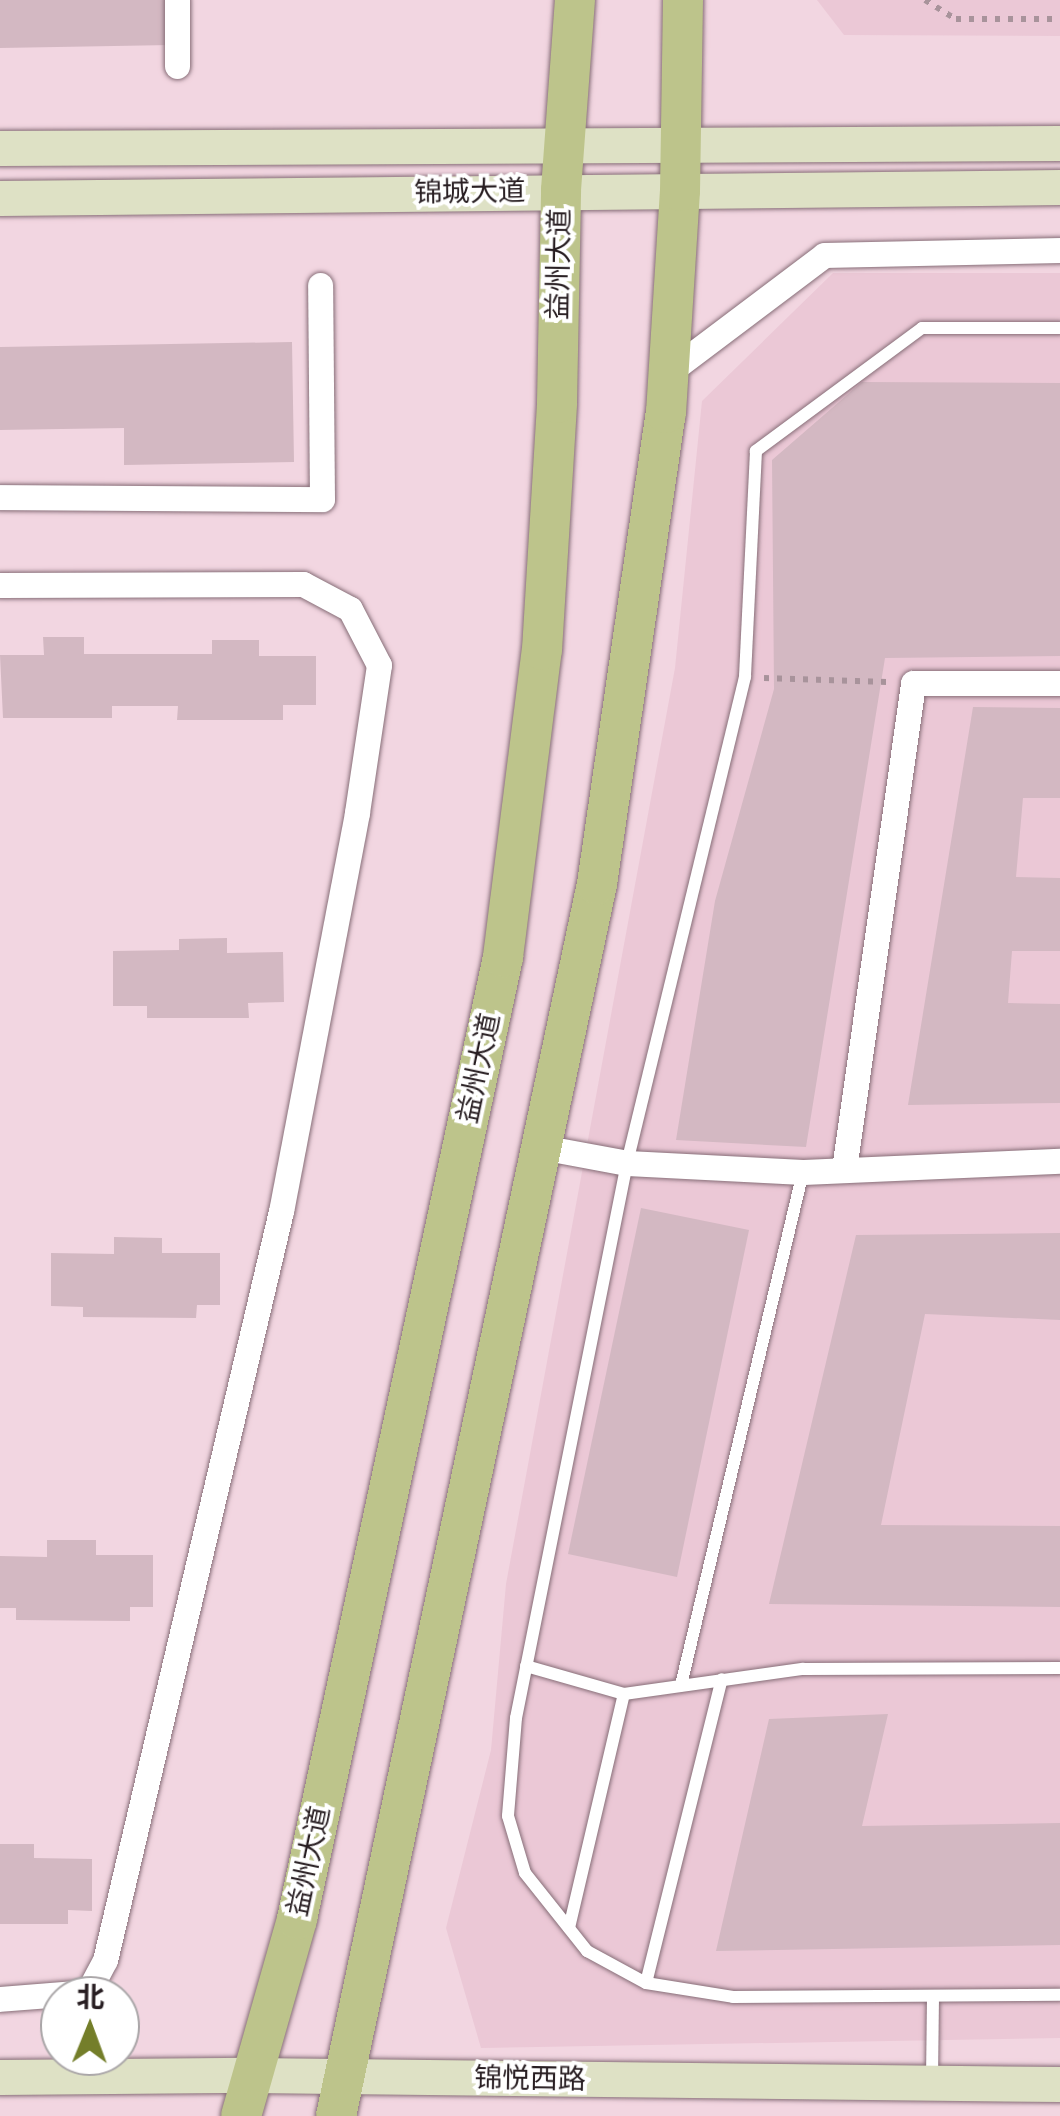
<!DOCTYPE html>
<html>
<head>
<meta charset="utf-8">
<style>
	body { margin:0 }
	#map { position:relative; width:1060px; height:2116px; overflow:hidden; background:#f2d6e1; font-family:"Varela Round","Noto Sans SC",sans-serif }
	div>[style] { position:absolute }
	.built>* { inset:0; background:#ebc8d6 }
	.building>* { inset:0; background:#d3b8c2 }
	.path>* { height:6px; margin-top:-3px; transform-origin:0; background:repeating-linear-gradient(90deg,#a8939b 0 5px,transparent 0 13px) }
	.roads { filter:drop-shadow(0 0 2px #876e78) drop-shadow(0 0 2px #876e78) }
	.lane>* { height:12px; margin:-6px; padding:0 6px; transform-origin:6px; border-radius:6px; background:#fff }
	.street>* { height:25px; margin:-12.5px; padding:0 12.5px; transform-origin:12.5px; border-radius:12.5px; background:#fff }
	.secondary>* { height:35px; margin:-17.5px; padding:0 17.5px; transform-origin:17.5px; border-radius:17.5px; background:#dee1c5 }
	.primary>* { height:40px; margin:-20px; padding:0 20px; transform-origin:20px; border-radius:20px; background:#bdc48b }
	span { translate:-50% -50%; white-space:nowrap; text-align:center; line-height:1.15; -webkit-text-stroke:8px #fff; paint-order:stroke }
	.street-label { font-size:28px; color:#281e22 }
	.north { position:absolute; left:40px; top:1976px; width:100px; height:100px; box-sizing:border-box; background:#fff; border:2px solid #a9a5a7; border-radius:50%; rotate:1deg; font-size:28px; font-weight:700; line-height:40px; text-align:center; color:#281e22 }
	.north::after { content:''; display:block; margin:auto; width:35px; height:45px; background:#747e2a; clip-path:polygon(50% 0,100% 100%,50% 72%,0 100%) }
</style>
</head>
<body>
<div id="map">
	<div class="built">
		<i style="clip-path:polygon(817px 0,1060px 0,1060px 36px,844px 35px)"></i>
		<i style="clip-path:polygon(833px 273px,1060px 273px,1060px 2038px,481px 2048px,446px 1928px,491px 1750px,506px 1584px,675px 668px,702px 401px)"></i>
	</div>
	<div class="building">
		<i style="clip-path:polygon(0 0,171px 0,171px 45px,0 48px)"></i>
		<i style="clip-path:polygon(292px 342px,294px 462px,124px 465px,124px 428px,0 430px,0 347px)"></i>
		<i style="clip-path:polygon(862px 382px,1060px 383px,1060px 656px,885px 658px,806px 1147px,676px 1140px,715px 901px,774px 689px,772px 460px)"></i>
		<i style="clip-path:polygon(43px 637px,84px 637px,84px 654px,212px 654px,212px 640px,259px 640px,259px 656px,316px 656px,316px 705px,283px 705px,283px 720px,177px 720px,178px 706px,112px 706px,112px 718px,3px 718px,0 655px,44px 655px)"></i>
		<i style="clip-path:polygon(973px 707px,1060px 708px,1060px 798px,1023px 798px,1016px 877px,1060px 878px,1060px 951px,1012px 951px,1008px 1003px,1060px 1004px,1060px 1103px,908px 1105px)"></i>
		<i style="clip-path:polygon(227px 938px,227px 953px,283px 952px,284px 1002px,248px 1003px,249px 1018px,147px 1018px,147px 1006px,113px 1006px,113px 951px,179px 950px,179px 939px)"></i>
		<i style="clip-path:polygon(641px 1208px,749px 1230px,677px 1577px,568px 1554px)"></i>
		<i style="clip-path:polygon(1060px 1233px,1060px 1320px,925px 1314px,881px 1525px,1060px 1526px,1060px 1607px,769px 1604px,856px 1235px)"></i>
		<i style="clip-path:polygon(114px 1237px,162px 1238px,162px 1253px,220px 1253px,220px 1305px,197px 1305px,196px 1318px,83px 1317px,83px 1307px,51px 1306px,51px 1253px,114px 1254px)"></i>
		<i style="clip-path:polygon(47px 1540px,96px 1540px,96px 1555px,153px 1555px,153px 1607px,130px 1607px,130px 1621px,16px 1620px,16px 1608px,0 1608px,0 1556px,47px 1557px)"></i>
		<i style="clip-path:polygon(888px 1714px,862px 1826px,1060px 1823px,1060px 1945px,716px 1951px,769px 1719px)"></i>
		<i style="clip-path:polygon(0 1844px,34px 1844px,34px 1858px,92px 1859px,92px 1911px,68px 1910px,68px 1924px,0 1924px)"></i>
	</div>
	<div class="path">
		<i style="left:925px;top:0;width:36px;rotate:32deg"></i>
		<i style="left:956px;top:19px;width:104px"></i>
		<i style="left:764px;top:678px;width:123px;rotate:1.9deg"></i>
	</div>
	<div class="roads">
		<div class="lane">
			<i style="left:1060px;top:328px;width:138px;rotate:180deg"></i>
			<i style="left:922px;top:328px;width:207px;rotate:143.5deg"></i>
			<i style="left:756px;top:451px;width:226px;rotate:92.8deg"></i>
			<i style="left:745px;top:677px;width:500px;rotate:103.65deg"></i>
			<i style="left:627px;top:1163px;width:566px;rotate:101.31deg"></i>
			<i style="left:516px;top:1718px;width:98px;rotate:94.7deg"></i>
			<i style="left:508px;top:1816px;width:59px;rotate:73.4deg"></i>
			<i style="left:525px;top:1873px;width:100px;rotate:51.5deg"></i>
			<i style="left:587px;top:1951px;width:67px;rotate:28.5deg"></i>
			<i style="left:646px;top:1983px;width:88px;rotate:9.1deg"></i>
			<i style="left:733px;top:1997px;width:327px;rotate:-0.4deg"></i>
			<i style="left:526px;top:1666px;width:102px;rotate:15.9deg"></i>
			<i style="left:624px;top:1694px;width:181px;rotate:-8deg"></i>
			<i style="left:803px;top:1669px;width:257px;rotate:-0.2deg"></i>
			<i style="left:681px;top:1685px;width:527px;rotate:-76.62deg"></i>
			<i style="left:569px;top:1928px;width:240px;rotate:-76.8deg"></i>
			<i style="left:646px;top:1983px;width:313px;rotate:-76deg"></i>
			<i style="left:932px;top:2079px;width:82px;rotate:-89.3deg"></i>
		</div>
		<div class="street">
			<i style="left:177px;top:0;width:66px;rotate:90deg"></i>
			<i style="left:669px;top:372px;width:194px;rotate:-37deg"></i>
			<i style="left:824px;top:255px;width:236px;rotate:-1.2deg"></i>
			<i style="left:0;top:497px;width:322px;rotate:0.4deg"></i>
			<i style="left:322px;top:499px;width:214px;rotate:-90.5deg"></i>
			<i style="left:0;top:585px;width:303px;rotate:-0.2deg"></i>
			<i style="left:303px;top:584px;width:53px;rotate:28deg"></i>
			<i style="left:350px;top:609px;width:63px;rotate:62.6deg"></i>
			<i style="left:379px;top:665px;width:150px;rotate:98.5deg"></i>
			<i style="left:357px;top:813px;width:405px;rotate:100.8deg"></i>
			<i style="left:281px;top:1211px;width:769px;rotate:103.22deg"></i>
			<i style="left:105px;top:1960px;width:36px;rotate:118deg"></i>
			<i style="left:88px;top:1992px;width:88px;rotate:175.5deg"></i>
			<i style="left:541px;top:1147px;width:87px;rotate:10.5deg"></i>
			<i style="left:627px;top:1163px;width:176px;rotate:2.9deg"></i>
			<i style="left:803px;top:1172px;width:257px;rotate:-2.5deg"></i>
			<i style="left:844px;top:1169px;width:491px;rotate:-81.9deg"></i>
			<i style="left:913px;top:683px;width:147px"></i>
		</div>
		<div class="secondary">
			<i style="left:0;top:148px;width:1060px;rotate:-0.27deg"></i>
			<i style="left:0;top:198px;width:1060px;rotate:-0.59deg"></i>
			<i style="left:0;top:2077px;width:251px;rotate:-0.5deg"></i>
			<i style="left:251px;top:2075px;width:809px;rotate:0.64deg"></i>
		</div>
		<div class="primary">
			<i style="left:241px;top:2116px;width:205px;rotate:-74.1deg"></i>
			<i style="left:297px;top:1919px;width:984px;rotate:-77.91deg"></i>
			<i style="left:503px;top:957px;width:309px;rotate:-82.8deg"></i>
			<i style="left:542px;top:650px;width:247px;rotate:-86.5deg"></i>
			<i style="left:557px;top:403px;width:213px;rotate:-88.9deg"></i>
			<i style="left:561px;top:190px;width:191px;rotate:-85.8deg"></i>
			<i style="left:336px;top:2116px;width:1259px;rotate:-78.04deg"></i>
			<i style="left:597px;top:884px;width:476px;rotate:-81.7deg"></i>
			<i style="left:666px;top:413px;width:222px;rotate:-86.4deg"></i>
			<i style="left:680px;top:191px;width:191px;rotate:-89.1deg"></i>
		</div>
	</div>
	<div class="street-label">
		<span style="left:470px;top:192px;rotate:-1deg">锦城大道</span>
		<span style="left:559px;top:264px;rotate:-89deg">益州大道</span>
		<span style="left:479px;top:1068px;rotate:-78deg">益州大道</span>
		<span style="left:309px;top:1861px;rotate:-78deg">益州大道</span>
		<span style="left:530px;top:2079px;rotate:1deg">锦悦西路</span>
	</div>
	<div class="north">北</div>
</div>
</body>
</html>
